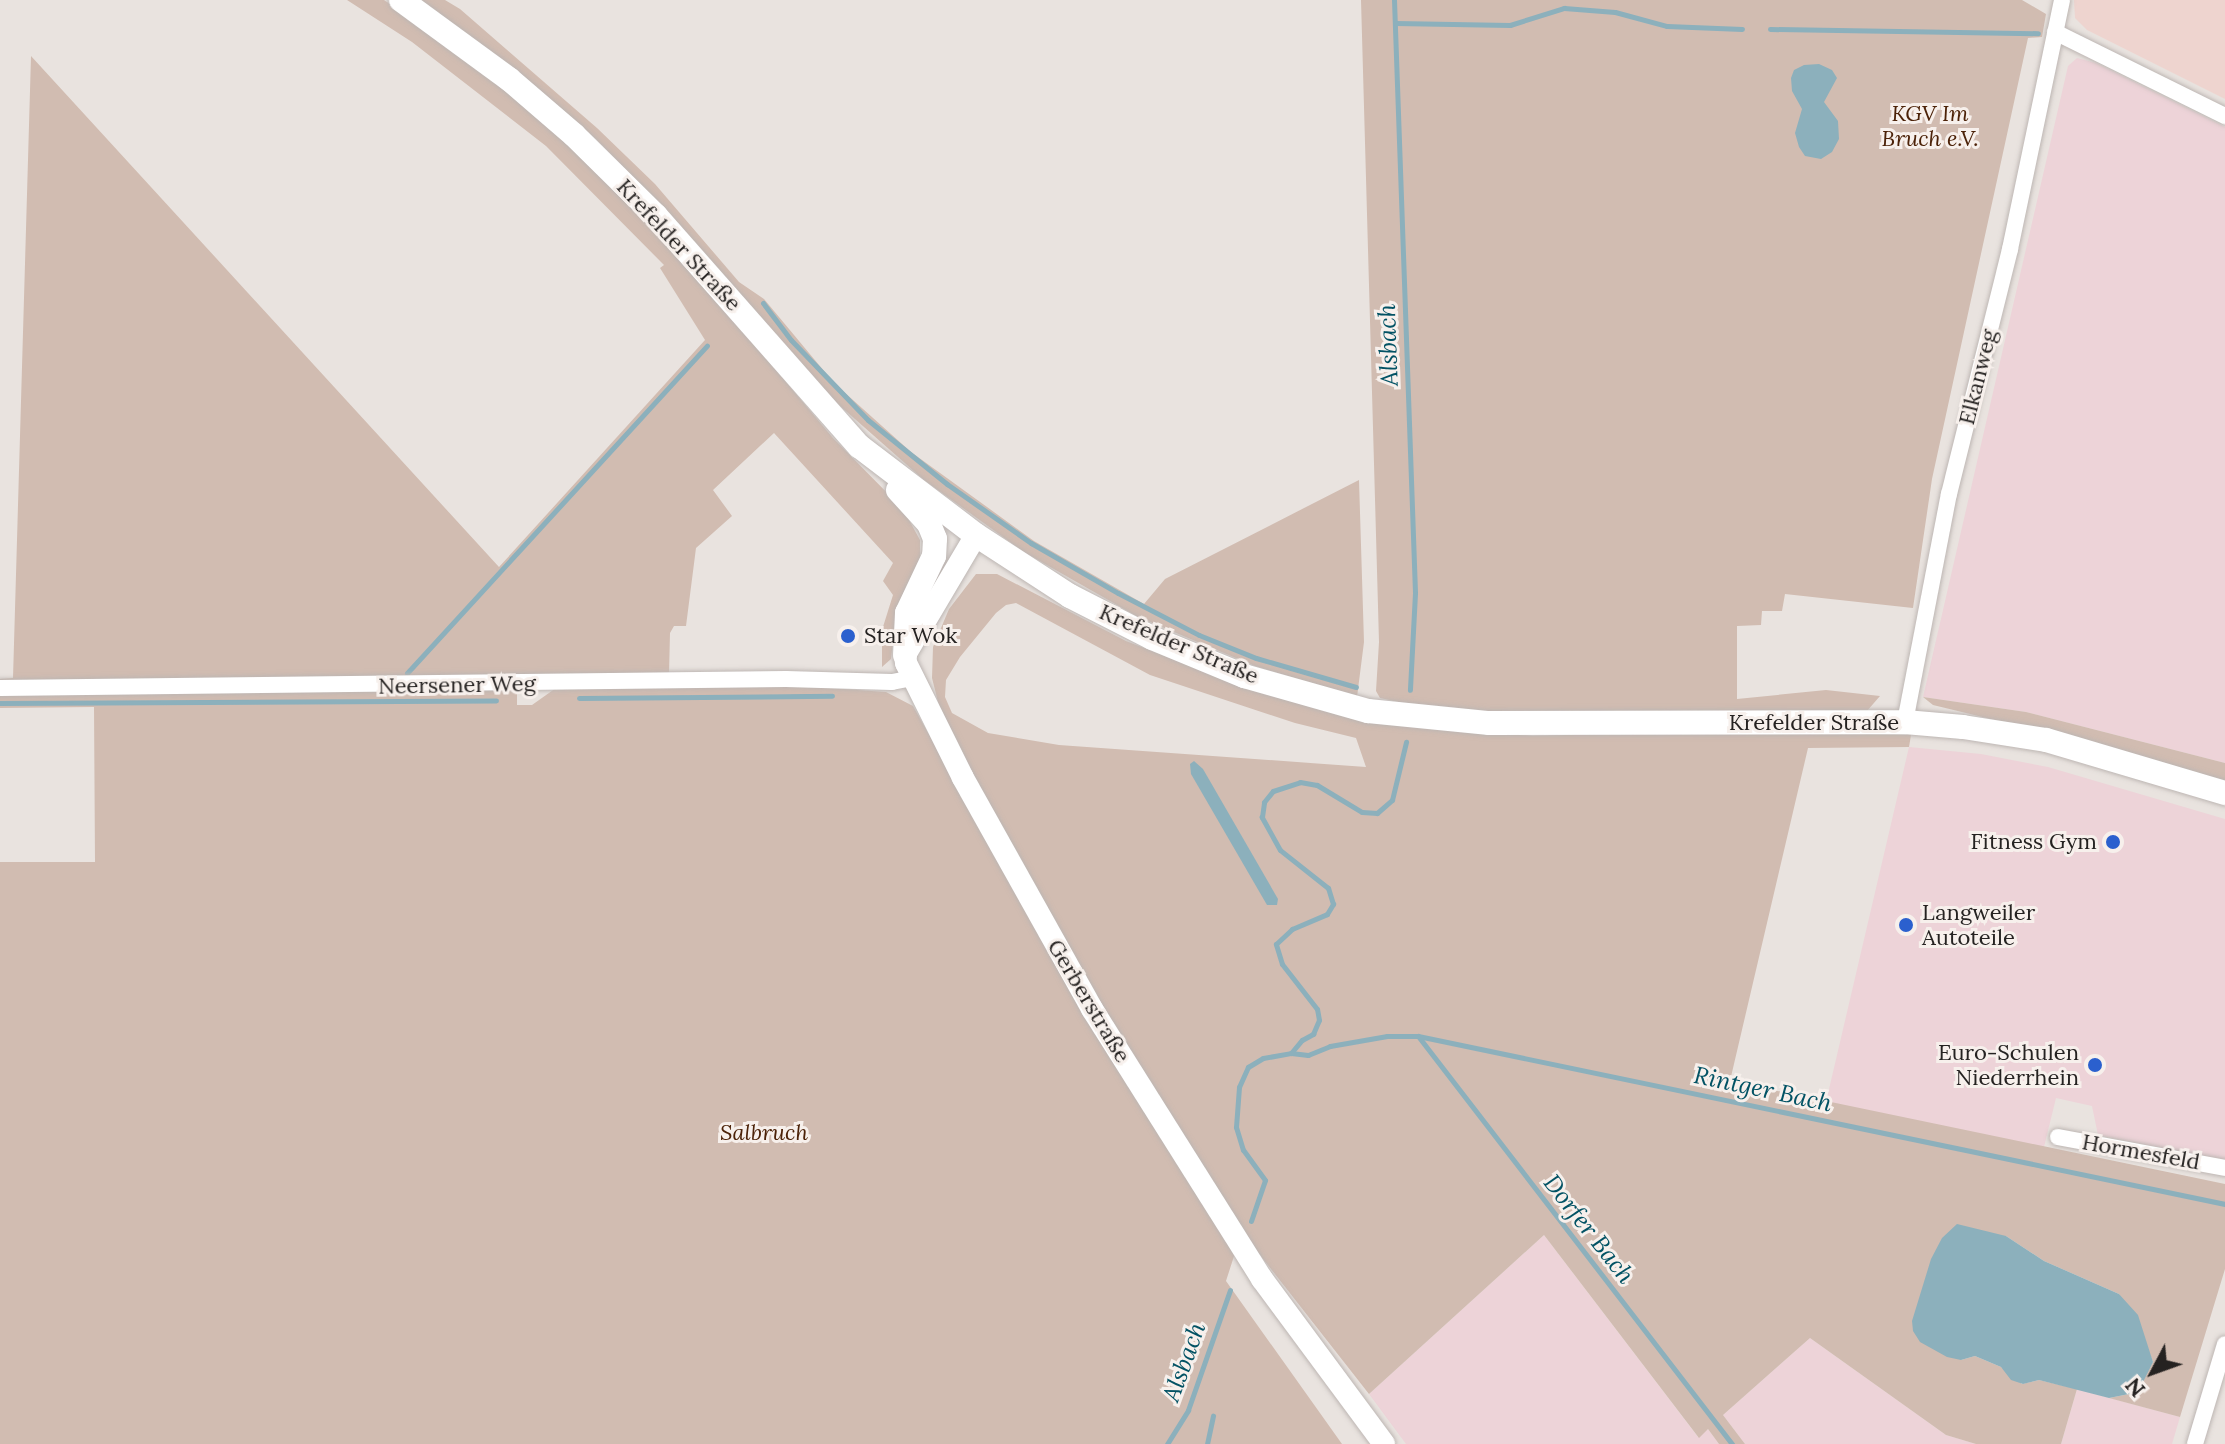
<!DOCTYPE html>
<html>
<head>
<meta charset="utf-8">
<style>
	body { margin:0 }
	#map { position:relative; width:2225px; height:1444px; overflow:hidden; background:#e9e3df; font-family:Lora,serif }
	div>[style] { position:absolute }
	.commercial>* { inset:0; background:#edd3d8 }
	.industrial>* { inset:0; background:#eed4cf }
	.green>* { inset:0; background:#d1bcb1 }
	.water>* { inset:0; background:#8cb0bc }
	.stream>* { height:5px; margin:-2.5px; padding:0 2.5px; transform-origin:2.5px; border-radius:2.5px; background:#8cb0bc }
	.roads { filter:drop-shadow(0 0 2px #bdb6b3) drop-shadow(0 0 2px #bdb6b3) }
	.minor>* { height:16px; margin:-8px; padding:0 8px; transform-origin:8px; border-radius:8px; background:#fff }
	.tertiary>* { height:22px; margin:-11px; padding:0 11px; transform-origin:11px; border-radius:11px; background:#fff }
	.secondary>* { height:24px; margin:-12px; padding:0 12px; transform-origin:12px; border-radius:12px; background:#fff }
	.dots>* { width:22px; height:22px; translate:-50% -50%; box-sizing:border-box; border:4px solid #f7f0ec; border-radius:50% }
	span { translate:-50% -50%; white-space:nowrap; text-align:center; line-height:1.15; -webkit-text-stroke:6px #f7f0ec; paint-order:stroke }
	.park-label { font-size:22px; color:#4c2208; font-style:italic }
	.street-label { font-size:22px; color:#252221 }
	.poi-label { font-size:22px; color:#252221 }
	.left { translate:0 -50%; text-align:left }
	.right { translate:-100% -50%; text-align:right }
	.water-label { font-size:24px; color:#025264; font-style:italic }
	.north { position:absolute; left:2113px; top:1332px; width:80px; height:80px; -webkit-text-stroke:6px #f7f0ec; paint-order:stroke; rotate:229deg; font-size:22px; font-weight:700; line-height:32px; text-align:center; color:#252221 }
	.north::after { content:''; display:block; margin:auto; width:28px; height:36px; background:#252221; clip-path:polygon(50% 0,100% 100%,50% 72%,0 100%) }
</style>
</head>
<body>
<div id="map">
	<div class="commercial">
		<i style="clip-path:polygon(2077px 58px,2096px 63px,2225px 127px,2225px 763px,2026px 712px,1923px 697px,2068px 66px)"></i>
		<i style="clip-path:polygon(1909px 747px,1981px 754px,2048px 767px,2225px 819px,2225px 1161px,2098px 1135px,2092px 1106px,2056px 1098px,2044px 1147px,1826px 1102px)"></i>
		<i style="clip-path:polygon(1544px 1235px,1698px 1437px,1708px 1429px,1719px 1444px,1406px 1444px,1369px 1394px)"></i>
		<i style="clip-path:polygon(1810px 1338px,1946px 1435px,1976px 1444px,1745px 1444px,1723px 1415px)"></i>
		<i style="clip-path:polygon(2077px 1389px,2180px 1417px,2172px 1444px,2061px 1444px)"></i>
	</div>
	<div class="industrial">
		<i style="clip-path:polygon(2074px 0,2225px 0,2225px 99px,2087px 30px,2075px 18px)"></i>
	</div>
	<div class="green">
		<i style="clip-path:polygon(347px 0,384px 0,433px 33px,554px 128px,670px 244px,833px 438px,903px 509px,920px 540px,920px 562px,895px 624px,891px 659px,882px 667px,882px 630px,893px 595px,883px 581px,893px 563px,774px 433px,713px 490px,732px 516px,696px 548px,686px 626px,674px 626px,670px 633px,669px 674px,0 685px,0 679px,13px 678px,31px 56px,499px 567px,705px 340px,660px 268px,664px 265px,546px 146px,412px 42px)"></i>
		<i style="clip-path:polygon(416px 0,445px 0,460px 9px,597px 128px,655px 184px,739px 282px,764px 299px,834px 383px,911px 452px,1034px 541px,1144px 604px,1165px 579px,1359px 480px,1364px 642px,1357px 697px,1255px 666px,1138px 617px,1024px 552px,924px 480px,813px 382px,677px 222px,596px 139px,496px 56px)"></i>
		<i style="clip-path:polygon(1361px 0,2022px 0,2046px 14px,2042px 37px,2028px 38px,1932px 479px,1913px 608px,1785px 594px,1782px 611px,1762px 611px,1761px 625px,1737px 626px,1737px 699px,1826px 690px,1880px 696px,1867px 711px,1572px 719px,1417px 706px,1380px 698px,1376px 691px,1379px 642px)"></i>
		<i style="clip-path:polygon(evenodd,976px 574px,997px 574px,1126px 641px,1242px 686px,1416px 727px,1533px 736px,1697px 731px,1911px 735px,1909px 747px,1808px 748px,1730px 1081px,2225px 1184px,2225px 1269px,2180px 1417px,2109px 1398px,2129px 1394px,2153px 1362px,2144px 1339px,2119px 1294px,2044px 1261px,2006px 1236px,1961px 1360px,1975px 1356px,2001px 1367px,2022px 1384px,2039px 1380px,2077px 1389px,2061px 1444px,1976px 1444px,1946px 1435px,1810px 1338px,1723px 1415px,1745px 1444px,1719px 1444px,1708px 1429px,1699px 1438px,1544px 1235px,1369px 1394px,1242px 1232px,1108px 1019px,1010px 845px,940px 710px,932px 678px,933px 647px,949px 609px,976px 574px,1016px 603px,1150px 675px,1295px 723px,1356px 738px,1366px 767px,1059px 745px,988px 733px,952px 713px,945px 697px,946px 680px,960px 657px,996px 613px,1006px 605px,1016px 603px)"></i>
		<i style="clip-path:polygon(787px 685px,886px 692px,913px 706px,1090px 1024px,1235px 1253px,1226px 1281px,1342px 1444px,0 1444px,0 862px,95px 862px,94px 707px,0 708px,0 693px,503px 688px,517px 694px,517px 705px,532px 705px,556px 688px)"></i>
		<i style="clip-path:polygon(1923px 697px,2026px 712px,2225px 763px,2225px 783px,2093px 744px,1933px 705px)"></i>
	</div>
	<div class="water">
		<i style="clip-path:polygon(1819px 64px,1832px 70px,1837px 78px,1824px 102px,1838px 121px,1839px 139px,1832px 152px,1821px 159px,1805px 156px,1799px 147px,1795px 133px,1802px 109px,1792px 91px,1791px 78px,1794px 70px,1804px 65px)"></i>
		<i style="clip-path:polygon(1194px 761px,1203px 769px,1278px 899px,1277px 905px,1267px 905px,1191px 774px,1190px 764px)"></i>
		<i style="clip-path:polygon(1957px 1224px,2006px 1236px,2044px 1261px,2119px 1294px,2138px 1315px,2153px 1362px,2143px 1382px,2129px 1394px,2109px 1398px,2039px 1380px,2023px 1384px,2011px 1380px,2001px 1367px,1975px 1356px,1961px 1360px,1947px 1357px,1920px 1342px,1913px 1331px,1912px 1321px,1931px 1259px,1942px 1238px)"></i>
	</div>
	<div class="stream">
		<i style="left:1394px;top:0;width:593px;rotate:87.97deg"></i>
		<i style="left:1415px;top:593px;width:97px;rotate:93deg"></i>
		<i style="left:1395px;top:23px;width:115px;rotate:1deg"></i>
		<i style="left:1510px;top:25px;width:57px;rotate:-17.5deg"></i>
		<i style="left:1564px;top:8px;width:51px;rotate:4.5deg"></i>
		<i style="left:1615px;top:12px;width:54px;rotate:15.1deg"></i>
		<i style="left:1667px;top:26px;width:75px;rotate:2.3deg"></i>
		<i style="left:1770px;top:29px;width:268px;rotate:0.9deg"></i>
		<i style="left:763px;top:303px;width:46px;rotate:52.9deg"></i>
		<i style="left:791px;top:340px;width:111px;rotate:46.1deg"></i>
		<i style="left:868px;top:420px;width:102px;rotate:39deg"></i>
		<i style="left:947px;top:484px;width:103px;rotate:35.1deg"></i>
		<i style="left:1031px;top:543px;width:100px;rotate:29.9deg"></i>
		<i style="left:1118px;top:593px;width:91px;rotate:27.4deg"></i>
		<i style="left:1199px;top:635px;width:61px;rotate:22deg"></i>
		<i style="left:1256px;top:658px;width:104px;rotate:16.2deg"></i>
		<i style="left:407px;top:673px;width:444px;rotate:-47.5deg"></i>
		<i style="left:579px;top:698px;width:253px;rotate:-0.5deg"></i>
		<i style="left:0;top:703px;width:496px;rotate:-0.3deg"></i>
		<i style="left:1418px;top:1036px;width:515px;rotate:52.42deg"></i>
		<i style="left:1291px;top:1053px;width:17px;rotate:7deg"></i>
		<i style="left:1308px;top:1055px;width:24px;rotate:-22deg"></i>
		<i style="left:1330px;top:1046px;width:58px;rotate:-10deg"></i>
		<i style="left:1387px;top:1036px;width:31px"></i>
		<i style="left:1418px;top:1036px;width:824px;rotate:11.76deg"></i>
		<i style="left:1251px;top:1221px;width:43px;rotate:-71.1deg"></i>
		<i style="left:1265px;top:1180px;width:37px;rotate:-126deg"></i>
		<i style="left:1243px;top:1150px;width:24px;rotate:-107deg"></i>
		<i style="left:1236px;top:1127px;width:40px;rotate:-85.7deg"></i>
		<i style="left:1239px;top:1087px;width:22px;rotate:-66deg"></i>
		<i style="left:1248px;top:1067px;width:17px;rotate:-31deg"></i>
		<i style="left:1263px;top:1058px;width:28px;rotate:-10deg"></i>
		<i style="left:1291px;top:1053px;width:17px;rotate:-50deg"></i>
		<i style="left:1302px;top:1040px;width:13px;rotate:-29deg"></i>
		<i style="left:1313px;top:1034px;width:15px;rotate:-67deg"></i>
		<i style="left:1319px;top:1020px;width:11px;rotate:-100deg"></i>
		<i style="left:1317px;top:1009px;width:57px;rotate:-127.9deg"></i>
		<i style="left:1282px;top:964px;width:21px;rotate:-107deg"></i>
		<i style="left:1276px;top:944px;width:22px;rotate:-43deg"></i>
		<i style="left:1292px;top:929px;width:38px;rotate:-23deg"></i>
		<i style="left:1327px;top:914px;width:12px;rotate:-59deg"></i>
		<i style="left:1333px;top:904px;width:17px;rotate:-107deg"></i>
		<i style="left:1328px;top:888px;width:61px;rotate:-141.6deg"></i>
		<i style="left:1280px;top:850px;width:38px;rotate:-119deg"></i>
		<i style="left:1262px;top:817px;width:15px;rotate:-82deg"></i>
		<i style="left:1264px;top:802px;width:14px;rotate:-51deg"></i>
		<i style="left:1273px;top:791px;width:28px;rotate:-18deg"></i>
		<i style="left:1300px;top:782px;width:17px;rotate:10deg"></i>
		<i style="left:1317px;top:785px;width:52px;rotate:31deg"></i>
		<i style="left:1362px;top:812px;width:15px;rotate:4deg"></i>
		<i style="left:1377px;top:813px;width:20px;rotate:-41deg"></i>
		<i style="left:1392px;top:800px;width:60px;rotate:-76.4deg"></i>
		<i style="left:1167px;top:1444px;width:40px;rotate:-58deg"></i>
		<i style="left:1188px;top:1410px;width:127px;rotate:-70.7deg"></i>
		<i style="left:1207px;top:1444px;width:29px;rotate:-78deg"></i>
	</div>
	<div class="roads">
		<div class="minor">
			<i style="left:2055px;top:32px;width:190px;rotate:26.3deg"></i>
			<i style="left:0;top:688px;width:786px;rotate:-0.66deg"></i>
			<i style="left:786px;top:679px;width:106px;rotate:1.6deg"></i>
			<i style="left:892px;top:682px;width:21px;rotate:-11deg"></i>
			<i style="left:1905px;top:722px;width:232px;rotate:-79.1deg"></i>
			<i style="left:1949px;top:494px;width:252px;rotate:-76deg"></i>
			<i style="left:2010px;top:249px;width:254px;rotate:-78.2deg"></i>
			<i style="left:2058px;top:1137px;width:170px;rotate:10.5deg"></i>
			<i style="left:2195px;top:1444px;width:104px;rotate:-73.3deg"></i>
		</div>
		<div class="tertiary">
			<i style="left:976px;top:535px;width:139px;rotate:120.6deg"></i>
			<i style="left:905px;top:655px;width:8px;rotate:83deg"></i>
			<i style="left:906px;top:663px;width:128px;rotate:63.6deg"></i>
			<i style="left:963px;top:778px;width:265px;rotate:60.8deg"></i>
			<i style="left:1092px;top:1009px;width:319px;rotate:57.8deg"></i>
			<i style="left:1262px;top:1279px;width:205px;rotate:53.5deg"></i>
		</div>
		<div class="secondary">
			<i style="left:401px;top:0;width:134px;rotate:36.2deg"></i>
			<i style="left:509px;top:79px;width:86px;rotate:40.7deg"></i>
			<i style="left:574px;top:135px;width:115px;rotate:44.6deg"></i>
			<i style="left:656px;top:216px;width:307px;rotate:48.6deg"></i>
			<i style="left:859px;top:446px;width:147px;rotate:37.3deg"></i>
			<i style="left:976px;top:535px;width:112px;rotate:33deg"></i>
			<i style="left:1070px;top:596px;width:92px;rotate:27.1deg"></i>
			<i style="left:1152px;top:638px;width:100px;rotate:22.4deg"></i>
			<i style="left:1244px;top:676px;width:129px;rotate:15.8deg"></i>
			<i style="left:1368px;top:711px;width:122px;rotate:5.7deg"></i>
			<i style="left:1489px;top:723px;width:416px;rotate:-0.1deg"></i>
			<i style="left:1905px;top:722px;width:58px;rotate:4.9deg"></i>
			<i style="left:1963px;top:727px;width:84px;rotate:8.9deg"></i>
			<i style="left:2046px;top:740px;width:187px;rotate:16.5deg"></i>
			<i style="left:898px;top:490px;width:46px;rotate:47.6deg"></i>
			<i style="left:929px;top:524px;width:16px;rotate:68deg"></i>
			<i style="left:935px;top:539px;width:17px;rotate:93deg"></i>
			<i style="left:934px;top:556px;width:63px;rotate:115.3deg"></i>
			<i style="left:907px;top:613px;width:42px;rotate:92.7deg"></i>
		</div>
	</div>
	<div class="dots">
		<i style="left:848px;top:636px;background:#2b60ce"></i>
		<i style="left:2113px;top:842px;background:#2b60ce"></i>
		<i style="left:1906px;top:925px;background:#2b60ce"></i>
		<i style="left:2095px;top:1065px;background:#2b60ce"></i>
	</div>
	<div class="park-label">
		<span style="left:1930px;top:126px">KGV Im<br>Bruch e.V.</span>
		<span style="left:764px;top:1133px">Salbruch</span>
	</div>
	<div class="street-label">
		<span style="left:679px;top:245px;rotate:47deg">Krefelder Straße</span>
		<span style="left:1978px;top:377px;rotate:-76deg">Elkanweg</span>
		<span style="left:1179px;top:644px;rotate:23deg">Krefelder Straße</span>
		<span style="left:457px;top:685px;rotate:-1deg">Neersener Weg</span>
		<span style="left:1814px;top:723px">Krefelder Straße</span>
		<span style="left:1089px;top:1001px;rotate:59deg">Gerberstraße</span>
		<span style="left:2141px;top:1152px;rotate:10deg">Hormesfeld</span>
	</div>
	<div class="poi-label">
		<span class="left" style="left:864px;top:636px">Star Wok</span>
		<span class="right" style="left:2097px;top:842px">Fitness Gym</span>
		<span class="left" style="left:1922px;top:925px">Langweiler<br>Autoteile</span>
		<span class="right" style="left:2079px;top:1065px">Euro-Schulen<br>Niederrhein</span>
	</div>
	<div class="water-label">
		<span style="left:1388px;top:345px;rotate:-92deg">Alsbach</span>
		<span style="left:1763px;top:1089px;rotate:12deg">Rintger Bach</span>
		<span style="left:1589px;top:1229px;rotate:52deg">Dorfer Bach</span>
		<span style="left:1184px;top:1362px;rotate:-70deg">Alsbach</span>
	</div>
	<div class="north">N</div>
</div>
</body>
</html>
